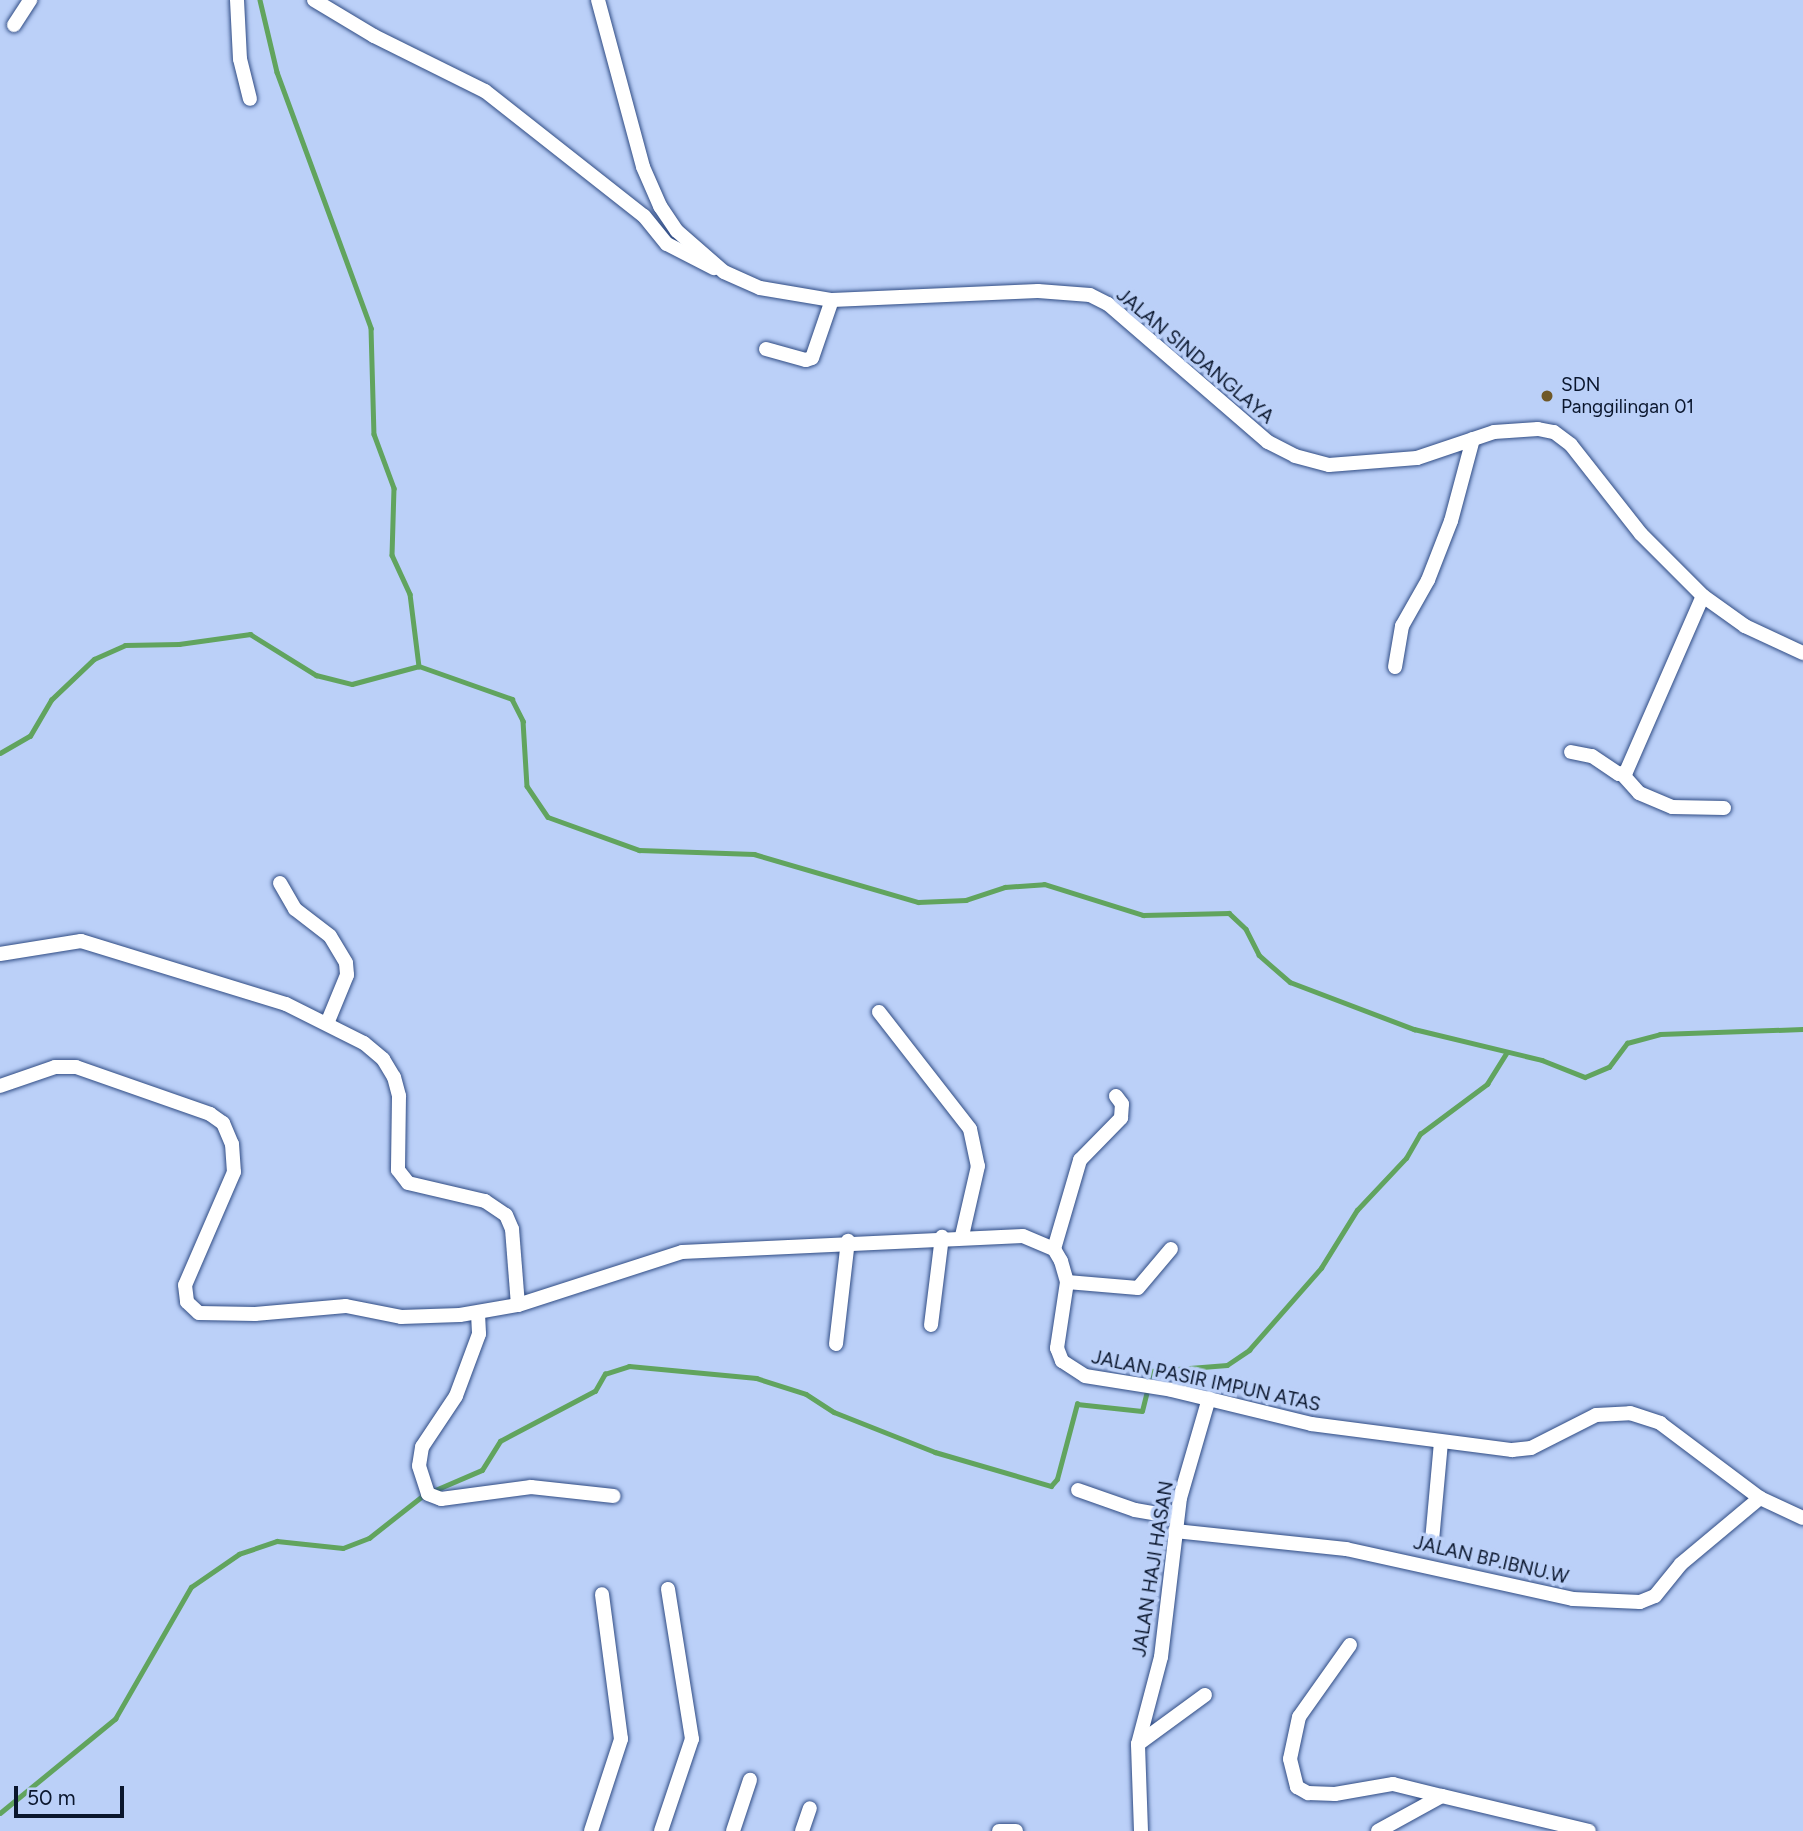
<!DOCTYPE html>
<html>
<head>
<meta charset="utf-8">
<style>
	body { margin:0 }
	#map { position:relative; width:1803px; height:1831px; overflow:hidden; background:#bbd0f8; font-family:Figtree,sans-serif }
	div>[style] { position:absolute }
	.stream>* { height:4.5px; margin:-2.25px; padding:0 2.25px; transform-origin:2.25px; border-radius:2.25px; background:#61a45e }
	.roads { filter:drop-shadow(0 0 2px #304c84) drop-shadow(0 0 2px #304c84) }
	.minor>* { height:14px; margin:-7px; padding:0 7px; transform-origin:7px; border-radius:7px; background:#fff }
	.dots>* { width:19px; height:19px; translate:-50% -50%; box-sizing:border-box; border:4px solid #bbd0f8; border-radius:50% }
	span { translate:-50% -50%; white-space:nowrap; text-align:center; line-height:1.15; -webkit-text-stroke:7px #bbd0f8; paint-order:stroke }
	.street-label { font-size:19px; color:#0a162d }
	.poi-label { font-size:19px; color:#0a162d }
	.left { translate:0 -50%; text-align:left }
	.scale { position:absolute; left:14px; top:1786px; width:110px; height:32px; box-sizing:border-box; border:4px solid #0a162d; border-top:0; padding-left:9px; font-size:21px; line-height:24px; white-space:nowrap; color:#0a162d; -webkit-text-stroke:5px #bbd0f8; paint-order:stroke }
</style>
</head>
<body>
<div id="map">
	<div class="stream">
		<i style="left:260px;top:0;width:74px;rotate:76.7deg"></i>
		<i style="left:277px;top:72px;width:273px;rotate:69.8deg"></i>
		<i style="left:371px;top:328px;width:106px;rotate:88.4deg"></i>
		<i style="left:374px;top:434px;width:58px;rotate:69.7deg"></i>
		<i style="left:394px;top:488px;width:67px;rotate:91.7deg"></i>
		<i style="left:392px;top:555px;width:43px;rotate:65.2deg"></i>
		<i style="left:410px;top:594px;width:73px;rotate:82.9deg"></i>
		<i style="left:0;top:753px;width:34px;rotate:-30deg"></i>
		<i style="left:30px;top:736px;width:42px;rotate:-59.7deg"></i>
		<i style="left:51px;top:700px;width:59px;rotate:-43.6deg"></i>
		<i style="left:94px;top:659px;width:34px;rotate:-24deg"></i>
		<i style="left:125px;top:645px;width:54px;rotate:-1.1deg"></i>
		<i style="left:179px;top:644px;width:72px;rotate:-8deg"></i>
		<i style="left:250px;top:634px;width:78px;rotate:31.8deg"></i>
		<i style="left:316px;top:675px;width:37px;rotate:14deg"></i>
		<i style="left:352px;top:684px;width:69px;rotate:-15deg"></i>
		<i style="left:419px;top:666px;width:99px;rotate:19.5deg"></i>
		<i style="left:512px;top:699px;width:25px;rotate:63deg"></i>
		<i style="left:523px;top:721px;width:65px;rotate:86.5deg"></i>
		<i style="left:527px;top:786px;width:37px;rotate:56deg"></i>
		<i style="left:548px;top:817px;width:97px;rotate:19.9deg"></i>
		<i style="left:639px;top:850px;width:115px;rotate:2deg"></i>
		<i style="left:754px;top:854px;width:171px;rotate:16.3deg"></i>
		<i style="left:918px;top:902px;width:48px;rotate:-2.4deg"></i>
		<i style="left:966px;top:900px;width:41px;rotate:-18.4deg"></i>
		<i style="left:1005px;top:887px;width:39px;rotate:-4deg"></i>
		<i style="left:1044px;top:884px;width:104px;rotate:17.4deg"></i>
		<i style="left:1143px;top:915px;width:86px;rotate:-1.3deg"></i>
		<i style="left:1229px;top:913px;width:23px;rotate:43deg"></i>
		<i style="left:1246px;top:929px;width:29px;rotate:63deg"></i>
		<i style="left:1259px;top:955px;width:41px;rotate:41.1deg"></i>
		<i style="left:1290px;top:982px;width:133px;rotate:20.8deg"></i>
		<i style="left:1414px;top:1029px;width:132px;rotate:13.6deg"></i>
		<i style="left:1542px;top:1060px;width:46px;rotate:21.6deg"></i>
		<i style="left:1585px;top:1077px;width:26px;rotate:-23deg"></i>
		<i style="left:1609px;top:1067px;width:30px;rotate:-53deg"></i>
		<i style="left:1627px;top:1043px;width:34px;rotate:-15deg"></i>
		<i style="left:1660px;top:1034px;width:143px;rotate:-2deg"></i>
		<i style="left:433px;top:1491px;width:53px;rotate:-23.2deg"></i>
		<i style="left:482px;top:1470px;width:34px;rotate:-58deg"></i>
		<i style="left:500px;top:1441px;width:107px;rotate:-27.8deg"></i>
		<i style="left:595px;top:1391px;width:20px;rotate:-60deg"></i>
		<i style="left:605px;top:1374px;width:25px;rotate:-18deg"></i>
		<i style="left:629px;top:1366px;width:128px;rotate:5.4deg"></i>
		<i style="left:756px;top:1378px;width:52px;rotate:17.7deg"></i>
		<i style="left:806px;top:1394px;width:33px;rotate:33deg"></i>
		<i style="left:834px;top:1412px;width:109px;rotate:21.6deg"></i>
		<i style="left:935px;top:1452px;width:121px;rotate:16.3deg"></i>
		<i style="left:1051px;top:1486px;width:9px;rotate:-49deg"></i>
		<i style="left:1057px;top:1479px;width:78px;rotate:-75.1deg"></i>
		<i style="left:1077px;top:1404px;width:65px;rotate:6.1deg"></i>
		<i style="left:1142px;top:1411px;width:41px;rotate:-76deg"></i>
		<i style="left:1152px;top:1371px;width:75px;rotate:-4.6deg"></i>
		<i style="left:1227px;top:1365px;width:27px;rotate:-34deg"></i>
		<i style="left:1249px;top:1350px;width:109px;rotate:-48.7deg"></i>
		<i style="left:1321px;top:1268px;width:68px;rotate:-58.2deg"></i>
		<i style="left:1357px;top:1210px;width:71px;rotate:-46.7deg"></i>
		<i style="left:1406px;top:1158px;width:28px;rotate:-60deg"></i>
		<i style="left:1420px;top:1134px;width:84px;rotate:-36.7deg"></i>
		<i style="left:1487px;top:1084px;width:36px;rotate:-58deg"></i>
		<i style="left:0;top:1813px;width:149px;rotate:-39.3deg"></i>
		<i style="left:115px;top:1719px;width:152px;rotate:-60.1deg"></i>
		<i style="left:191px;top:1587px;width:58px;rotate:-34.5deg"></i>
		<i style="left:239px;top:1554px;width:40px;rotate:-18.9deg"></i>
		<i style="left:277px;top:1541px;width:66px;rotate:6.1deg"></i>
		<i style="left:343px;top:1548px;width:28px;rotate:-21deg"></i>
		<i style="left:369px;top:1538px;width:71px;rotate:-38.2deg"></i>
	</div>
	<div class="roads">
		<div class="minor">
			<i style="left:237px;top:0;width:59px;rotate:87.1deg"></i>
			<i style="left:240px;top:59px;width:41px;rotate:76deg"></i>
			<i style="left:314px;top:0;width:70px;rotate:31deg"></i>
			<i style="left:374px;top:36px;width:124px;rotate:26.4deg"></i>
			<i style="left:485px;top:91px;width:202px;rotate:38.2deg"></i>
			<i style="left:644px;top:216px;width:36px;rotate:51deg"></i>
			<i style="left:667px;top:244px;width:53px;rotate:27.1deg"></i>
			<i style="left:598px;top:0;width:173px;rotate:74.9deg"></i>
			<i style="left:643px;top:167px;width:43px;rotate:66.4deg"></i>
			<i style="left:660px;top:206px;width:30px;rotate:56deg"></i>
			<i style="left:677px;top:231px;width:62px;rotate:41.1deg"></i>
			<i style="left:724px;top:272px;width:39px;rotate:24deg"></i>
			<i style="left:760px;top:288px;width:73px;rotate:9.5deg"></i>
			<i style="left:832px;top:300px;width:206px;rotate:-2.5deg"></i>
			<i style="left:1038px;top:291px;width:52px;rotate:4.4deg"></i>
			<i style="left:1090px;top:295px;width:20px;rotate:27deg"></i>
			<i style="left:1108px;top:304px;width:211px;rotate:40.8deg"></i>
			<i style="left:1268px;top:442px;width:30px;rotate:27deg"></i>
			<i style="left:1295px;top:456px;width:35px;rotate:15deg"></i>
			<i style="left:1329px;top:465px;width:88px;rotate:-4.5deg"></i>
			<i style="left:1417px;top:458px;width:81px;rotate:-18.7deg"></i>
			<i style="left:1494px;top:432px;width:44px;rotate:-3.9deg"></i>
			<i style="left:1538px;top:429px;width:16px;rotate:11deg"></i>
			<i style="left:1554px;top:432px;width:21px;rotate:37deg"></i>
			<i style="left:1571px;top:445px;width:113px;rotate:51.8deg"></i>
			<i style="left:1641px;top:534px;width:88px;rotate:45deg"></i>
			<i style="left:1703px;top:596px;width:52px;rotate:35.5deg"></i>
			<i style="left:1745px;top:626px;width:64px;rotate:25deg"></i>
			<i style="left:14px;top:25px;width:30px;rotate:-57deg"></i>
			<i style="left:766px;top:349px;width:41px;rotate:15.4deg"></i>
			<i style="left:806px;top:360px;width:6px;rotate:-18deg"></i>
			<i style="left:812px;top:358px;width:61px;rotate:-71deg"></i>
			<i style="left:1395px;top:667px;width:42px;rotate:-80.3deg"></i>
			<i style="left:1402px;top:626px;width:53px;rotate:-60.5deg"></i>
			<i style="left:1428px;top:580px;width:63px;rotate:-68.7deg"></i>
			<i style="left:1451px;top:521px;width:85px;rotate:-75deg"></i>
			<i style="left:1571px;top:752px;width:21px;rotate:11deg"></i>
			<i style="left:1592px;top:756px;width:32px;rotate:34deg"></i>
			<i style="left:1619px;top:774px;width:7px;rotate:-16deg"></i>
			<i style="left:1626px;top:772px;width:192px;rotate:-66.4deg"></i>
			<i style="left:1623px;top:775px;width:24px;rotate:48deg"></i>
			<i style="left:1639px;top:793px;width:36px;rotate:23deg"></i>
			<i style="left:1672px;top:807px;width:52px;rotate:1.1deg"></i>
			<i style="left:280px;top:883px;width:30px;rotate:60deg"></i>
			<i style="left:295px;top:909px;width:44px;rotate:37.6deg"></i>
			<i style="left:330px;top:936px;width:31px;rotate:59deg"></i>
			<i style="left:346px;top:963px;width:12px;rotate:85deg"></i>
			<i style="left:347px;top:975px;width:50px;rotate:112.4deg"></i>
			<i style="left:0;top:954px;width:82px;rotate:-9.1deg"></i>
			<i style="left:81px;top:941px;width:214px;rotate:17.1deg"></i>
			<i style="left:286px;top:1004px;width:87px;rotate:26.6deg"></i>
			<i style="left:364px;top:1043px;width:25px;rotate:40deg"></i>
			<i style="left:383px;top:1059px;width:21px;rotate:59deg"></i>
			<i style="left:394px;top:1077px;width:20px;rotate:75deg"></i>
			<i style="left:399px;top:1096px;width:74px;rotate:90.8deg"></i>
			<i style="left:398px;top:1170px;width:16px;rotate:52deg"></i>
			<i style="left:408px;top:1183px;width:79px;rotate:13.2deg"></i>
			<i style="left:485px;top:1201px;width:25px;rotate:34deg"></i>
			<i style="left:506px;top:1215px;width:15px;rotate:67deg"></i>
			<i style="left:512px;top:1229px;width:76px;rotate:85.5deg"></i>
			<i style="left:879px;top:1012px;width:148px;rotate:52.1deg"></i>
			<i style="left:970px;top:1129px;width:38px;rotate:78deg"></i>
			<i style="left:978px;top:1166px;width:72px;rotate:102.9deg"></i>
			<i style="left:0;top:1086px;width:58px;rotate:-19.1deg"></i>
			<i style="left:55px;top:1067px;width:21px"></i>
			<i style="left:76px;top:1067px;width:142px;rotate:19.3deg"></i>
			<i style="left:210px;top:1114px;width:16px;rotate:35deg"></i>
			<i style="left:223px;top:1123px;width:23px;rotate:67deg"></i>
			<i style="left:232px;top:1144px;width:28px;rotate:86deg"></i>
			<i style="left:234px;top:1172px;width:123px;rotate:113.4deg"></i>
			<i style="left:185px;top:1285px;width:17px;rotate:83deg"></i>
			<i style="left:187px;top:1302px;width:16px;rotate:43deg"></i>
			<i style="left:199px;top:1313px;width:56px;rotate:1deg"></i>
			<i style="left:255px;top:1314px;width:91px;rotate:-5deg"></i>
			<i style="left:346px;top:1306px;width:56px;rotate:11.3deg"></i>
			<i style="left:401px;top:1317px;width:59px;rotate:-1.9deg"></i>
			<i style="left:460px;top:1315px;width:59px;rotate:-9.8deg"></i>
			<i style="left:518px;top:1305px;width:172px;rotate:-17.9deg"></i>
			<i style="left:682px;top:1252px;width:341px;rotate:-2.7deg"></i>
			<i style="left:1023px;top:1236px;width:34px;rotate:23deg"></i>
			<i style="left:1054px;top:1249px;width:14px;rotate:60deg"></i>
			<i style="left:1061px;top:1261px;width:22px;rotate:74deg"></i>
			<i style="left:1067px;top:1282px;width:67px;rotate:98.6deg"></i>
			<i style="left:1057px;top:1348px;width:14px;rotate:69deg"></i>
			<i style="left:1062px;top:1361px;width:27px;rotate:33deg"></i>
			<i style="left:1085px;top:1376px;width:88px;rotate:9.1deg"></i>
			<i style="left:1172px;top:1390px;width:143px;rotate:13.7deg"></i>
			<i style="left:1311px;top:1424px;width:203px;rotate:7.4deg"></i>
			<i style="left:1512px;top:1450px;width:19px;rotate:-6deg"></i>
			<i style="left:1531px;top:1448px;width:73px;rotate:-26.9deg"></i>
			<i style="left:1596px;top:1415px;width:34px;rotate:-3deg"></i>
			<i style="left:1630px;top:1413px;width:32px;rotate:18deg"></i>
			<i style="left:1660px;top:1423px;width:125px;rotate:36.9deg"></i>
			<i style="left:1760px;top:1498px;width:47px;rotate:24.9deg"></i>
			<i style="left:1054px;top:1249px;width:93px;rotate:-73.7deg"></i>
			<i style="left:1080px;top:1160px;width:59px;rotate:-45.7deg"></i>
			<i style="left:1121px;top:1118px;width:14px;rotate:-86deg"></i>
			<i style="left:1122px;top:1104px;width:10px;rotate:-127deg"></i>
			<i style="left:1067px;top:1282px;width:71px;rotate:4.8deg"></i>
			<i style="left:1138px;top:1288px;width:51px;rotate:-49.8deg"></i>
			<i style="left:478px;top:1314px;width:20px;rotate:87deg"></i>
			<i style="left:479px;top:1334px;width:66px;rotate:110.4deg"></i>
			<i style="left:456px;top:1396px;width:61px;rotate:123.7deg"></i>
			<i style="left:422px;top:1447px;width:19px;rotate:99deg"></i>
			<i style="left:419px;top:1466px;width:29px;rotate:72deg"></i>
			<i style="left:428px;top:1494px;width:14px;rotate:21deg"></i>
			<i style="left:441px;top:1499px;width:91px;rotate:-7.6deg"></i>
			<i style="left:531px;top:1487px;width:83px;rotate:6.2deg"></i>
			<i style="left:931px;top:1325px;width:89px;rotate:-82.9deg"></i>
			<i style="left:836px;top:1344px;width:104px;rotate:-83.4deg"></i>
			<i style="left:1078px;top:1490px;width:60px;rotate:19.3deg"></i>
			<i style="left:1135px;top:1510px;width:42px;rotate:9.7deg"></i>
			<i style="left:1175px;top:1531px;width:172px;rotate:6deg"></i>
			<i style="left:1346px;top:1549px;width:232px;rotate:12.4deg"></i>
			<i style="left:1573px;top:1599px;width:67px;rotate:2.6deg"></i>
			<i style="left:1640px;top:1602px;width:16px;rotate:-22deg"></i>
			<i style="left:1655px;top:1596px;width:41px;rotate:-50.9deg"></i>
			<i style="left:1681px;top:1564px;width:103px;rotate:-39.9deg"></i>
			<i style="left:1432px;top:1541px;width:98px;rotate:-84.8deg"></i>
			<i style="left:1350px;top:1645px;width:88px;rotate:125.3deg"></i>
			<i style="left:1299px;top:1717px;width:43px;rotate:102.1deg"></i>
			<i style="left:1290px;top:1759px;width:29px;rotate:76deg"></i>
			<i style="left:1297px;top:1787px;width:13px;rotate:29deg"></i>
			<i style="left:1308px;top:1793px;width:27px;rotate:2deg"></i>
			<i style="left:1335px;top:1794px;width:59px;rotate:-9.8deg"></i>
			<i style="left:1393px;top:1784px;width:50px;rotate:13.8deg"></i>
			<i style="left:1138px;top:1744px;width:83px;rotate:-36.2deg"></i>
			<i style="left:591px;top:1831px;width:97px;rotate:-71.9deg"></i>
			<i style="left:621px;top:1739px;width:146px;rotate:-97.5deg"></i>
			<i style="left:661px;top:1831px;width:97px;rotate:-71.4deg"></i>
			<i style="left:692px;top:1739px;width:152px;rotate:-99.1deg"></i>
			<i style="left:733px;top:1831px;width:54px;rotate:-71.6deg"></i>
			<i style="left:802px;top:1831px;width:24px;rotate:-71deg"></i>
			<i style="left:999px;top:1831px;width:17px"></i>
			<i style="left:1141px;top:1831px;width:87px;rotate:-92deg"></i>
			<i style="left:1138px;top:1744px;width:90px;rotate:-75.2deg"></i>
			<i style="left:1161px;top:1657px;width:160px;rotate:-83.2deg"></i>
			<i style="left:1180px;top:1498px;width:104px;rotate:-73.8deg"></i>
			<i style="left:1378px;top:1831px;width:73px;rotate:-28.7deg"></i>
			<i style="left:1442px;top:1796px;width:151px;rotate:13.4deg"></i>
		</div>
	</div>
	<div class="dots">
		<i style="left:1547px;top:396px;background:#6f5828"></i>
	</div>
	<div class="street-label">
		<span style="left:1195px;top:356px;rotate:40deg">JALAN SINDANGLAYA</span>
		<span style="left:1206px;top:1381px;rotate:12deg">JALAN PASIR IMPUN ATAS</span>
		<span style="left:1491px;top:1560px;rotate:13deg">JALAN BP.IBNU.W</span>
		<span style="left:1153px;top:1569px;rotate:-81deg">JALAN HAJI HASAN</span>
	</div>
	<div class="poi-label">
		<span class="left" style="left:1561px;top:396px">SDN<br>Panggilingan 01</span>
	</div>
	<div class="scale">50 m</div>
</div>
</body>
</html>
